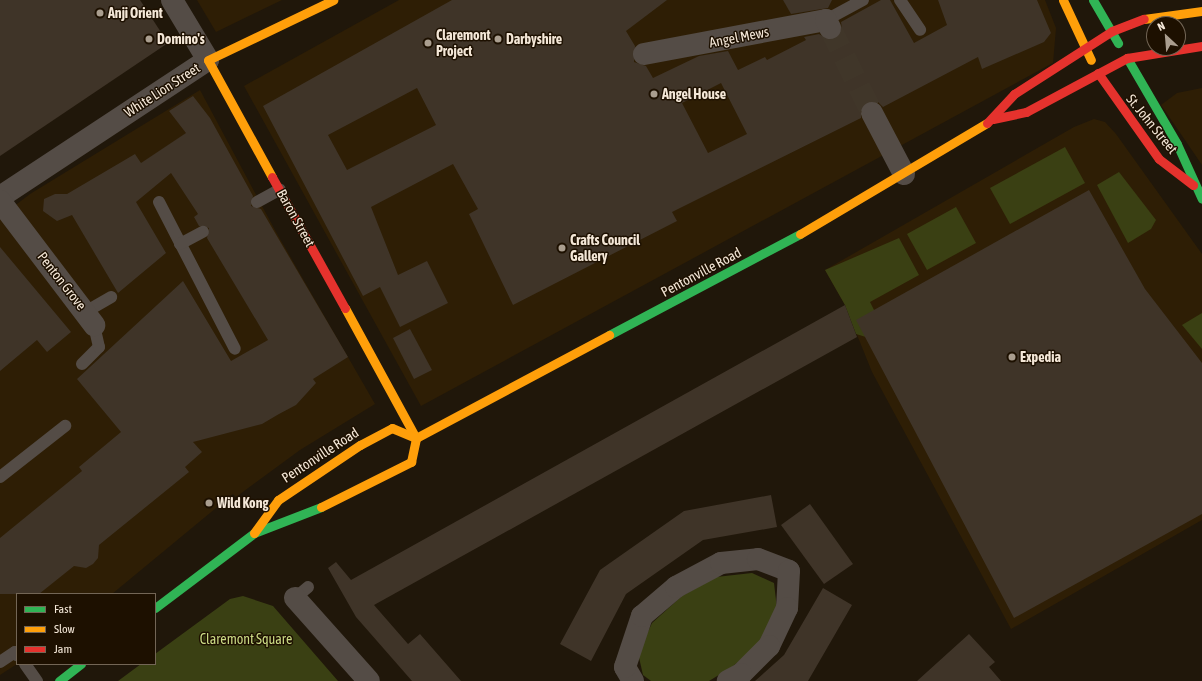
<!DOCTYPE html>
<html>
<head>
<meta charset="utf-8">
<style>
	body { margin:0 }
	#map { position:relative; width:1202px; height:681px; overflow:hidden; background:#20170a; font-family:"Asap Condensed",sans-serif }
	div>[style] { position:absolute }
	.built>* { inset:0; background:#2e1e05 }
	.green>* { inset:0; background:#3a4013 }
	.building>* { inset:0; background:#3f3428 }
	.street-tunnel>* { height:22px; margin-top:-11px; transform-origin:0; background:repeating-linear-gradient(90deg,#403629 0 22px,transparent 0 33px) }
	.lane>* { height:12px; margin:-6px; padding:0 6px; transform-origin:6px; border-radius:6px; background:#544c46 }
	.street>* { height:22px; margin:-11px; padding:0 11px; transform-origin:11px; border-radius:11px; background:#544c46 }
	.fast>* { height:9px; margin:-4.5px; padding:0 4.5px; transform-origin:4.5px; border-radius:4.5px; background:#30b455 }
	.slow>* { height:9px; margin:-4.5px; padding:0 4.5px; transform-origin:4.5px; border-radius:4.5px; background:#ff9f0a }
	.jam>* { height:9px; margin:-4.5px; padding:0 4.5px; transform-origin:4.5px; border-radius:4.5px; background:#e5322d }
	.dots>* { width:11px; height:11px; translate:-50% -50%; box-sizing:border-box; border:2px solid #1d1000; border-radius:50% }
	span { translate:-50% -50%; white-space:nowrap; text-align:center; line-height:1.15; -webkit-text-stroke:3px #1d1000; paint-order:stroke }
	.poi-label { font-size:14px; color:#f4e7d7; font-weight:700 }
	.left { translate:0 -50%; text-align:left }
	.street-label { font-size:14px; color:#f4e7d7 }
	.park-label { font-size:14px; color:#cada84 }
	.legend { position:absolute; left:16px; top:593px; width:140px; height:72px; box-sizing:border-box; background:#1d1000; border:1px solid #736656; margin:0; padding:5px 7px; list-style:none; font-size:12px; color:#f4e7d7 }
	.legend li { display:flex; align-items:center; gap:8px; height:20px }
	.legend b { width:20px; border:1px solid #736656 }
	.north { position:absolute; left:1146px; top:16px; width:40px; height:40px; box-sizing:border-box; background:#1d1000; border:1px solid #736656; border-radius:50%; rotate:334deg; font-size:11px; font-weight:700; line-height:16px; text-align:center; color:#f4e7d7 }
	.north::after { content:''; display:block; margin:auto; width:14px; height:18px; background:#aa9e8f; clip-path:polygon(50% 0,100% 100%,50% 72%,0 100%) }
</style>
</head>
<body>
<div id="map">
	<div class="built">
		<i style="clip-path:polygon(197px 0,282px 0,216px 32px)"></i>
		<i style="clip-path:polygon(399px 0,1045px 0,1056px 28px,1053px 63px,421px 406px,244px 86px)"></i>
		<i style="clip-path:polygon(1202px 88px,1202px 165px,1161px 105px,1177px 93px)"></i>
		<i style="clip-path:polygon(200px 90px,276px 232px,375px 404px,300px 450px,236px 497px,233px 494px,112px 594px,17px 594px,17px 664px,0 675px,0 217px,30px 194px)"></i>
		<i style="clip-path:polygon(1094px 119px,1105px 122px,1116px 134px,1202px 254px,1202px 520px,1011px 629px,872px 372px,845px 305px,825px 270px,1074px 127px)"></i>
	</div>
	<div class="green">
		<i style="clip-path:polygon(1065px 147px,1085px 183px,1010px 224px,990px 188px)"></i>
		<i style="clip-path:polygon(1119px 172px,1156px 220px,1151px 229px,1128px 243px,1097px 185px)"></i>
		<i style="clip-path:polygon(956px 207px,976px 243px,927px 270px,907px 234px)"></i>
		<i style="clip-path:polygon(899px 238px,919px 275px,870px 302px,881px 324px,879px 341px,856px 334px,845px 305px,825px 270px)"></i>
		<i style="clip-path:polygon(1202px 313px,1202px 349px,1182px 325px)"></i>
		<i style="clip-path:polygon(752px 573px,774px 583px,777px 609px,761px 642px,732px 667px,709px 681px,651px 681px,643px 675px,638px 653px,652px 623px,682px 596px,716px 577px)"></i>
		<i style="clip-path:polygon(243px 596px,273px 606px,338px 681px,118px 681px,141px 664px,155px 664px,155px 654px,230px 599px)"></i>
	</div>
	<div class="building">
		<i style="clip-path:polygon(0 0,140px 0,168px 43px,0 156px)"></i>
		<i style="clip-path:polygon(evenodd,452px 0,667px 0,626px 31px,635px 46px,634px 62px,646px 66px,653px 78px,699px 56px,728px 51px,738px 70px,765px 57px,767px 60px,806px 40px,804px 37px,819px 34px,829px 40px,835px 39px,842px 29px,841px 22px,881px 0,890px 0,914px 43px,947px 25px,938px 0,1037px 0,1051px 33px,1044px 42px,982px 69px,978px 57px,883px 107px,878px 102px,867px 102px,861px 107px,861px 118px,672px 212px,677px 221px,513px 305px,469px 214px,478px 209px,453px 164px,371px 207px,398px 275px,427px 261px,448px 303px,400px 327px,380px 287px,363px 296px,263px 106px,452px 0,721px 83px,747px 134px,708px 153px,682px 103px,721px 83px,452px 0,417px 88px,436px 125px,347px 170px,328px 135px,417px 88px)"></i>
		<i style="clip-path:polygon(783px 0,832px 0,828px 8px,791px 14px)"></i>
		<i style="clip-path:polygon(193px 96px,210px 118px,253px 196px,251px 206px,261px 209px,348px 357px,313px 379px,316px 383px,296px 405px,279px 414px,262px 424px,193px 442px,202px 452px,185px 467px,189px 472px,99px 545px,98px 558px,93px 564px,86px 568px,74px 566px,39px 594px,0 594px,0 538px,82px 471px,79px 467px,121px 432px,77px 379px,183px 281px,231px 361px,268px 340px,207px 238px,209px 228px,199px 226px,194px 217px,198px 214px,171px 173px,136px 202px,166px 253px,118px 293px,72px 215px,57px 221px,43px 211px,44px 199px,55px 194px,67px 194px,135px 154px,141px 163px,186px 133px,169px 111px)"></i>
		<i style="clip-path:polygon(1089px 190px,1145px 289px,1202px 363px,1202px 514px,1014px 618px,856px 320px)"></i>
		<i style="clip-path:polygon(0 247px,71px 332px,47px 352px,37px 340px,0 371px)"></i>
		<i style="clip-path:polygon(845px 305px,857px 337px,374px 605px,408px 644px,420px 634px,461px 681px,412px 681px,356px 617px,328px 568px,336px 562px,351px 580px)"></i>
		<i style="clip-path:polygon(410px 329px,432px 370px,414px 379px,393px 338px)"></i>
		<i style="clip-path:polygon(771px 495px,777px 527px,703px 540px,626px 594px,591px 661px,560px 644px,600px 570px,684px 511px)"></i>
		<i style="clip-path:polygon(810px 504px,853px 564px,824px 584px,781px 525px)"></i>
		<i style="clip-path:polygon(823px 588px,852px 605px,808px 681px,755px 681px,784px 655px)"></i>
		<i style="clip-path:polygon(969px 634px,995px 662px,989px 667px,1001px 681px,917px 681px)"></i>
	</div>
	<div class="street-tunnel">
		<i style="left:830px;top:28px;width:95px;rotate:63.7deg"></i>
	</div>
	<div class="lane">
		<i style="left:900px;top:0;width:36px;rotate:56deg"></i>
		<i style="left:826px;top:20px;width:42px;rotate:-28.4deg"></i>
		<i style="left:159px;top:202px;width:165px;rotate:62.7deg"></i>
		<i style="left:257px;top:202px;width:26px;rotate:-29deg"></i>
		<i style="left:180px;top:244px;width:26px;rotate:-28deg"></i>
		<i style="left:87px;top:311px;width:28px;rotate:-30deg"></i>
		<i style="left:82px;top:364px;width:24px;rotate:-45deg"></i>
		<i style="left:99px;top:347px;width:23px;rotate:-103deg"></i>
		<i style="left:0;top:477px;width:83px;rotate:-38.1deg"></i>
		<i style="left:295px;top:598px;width:17px;rotate:-40deg"></i>
		<i style="left:0;top:662px;width:18px;rotate:-34deg"></i>
		<i style="left:15px;top:652px;width:4px;rotate:56deg"></i>
		<i style="left:25px;top:664px;width:21px;rotate:55deg"></i>
	</div>
	<div class="street">
		<i style="left:644px;top:54px;width:185px;rotate:-10.6deg"></i>
		<i style="left:826px;top:20px;width:9px;rotate:63deg"></i>
		<i style="left:872px;top:113px;width:69px;rotate:62.3deg"></i>
		<i style="left:0;top:197px;width:249px;rotate:-33.4deg"></i>
		<i style="left:208px;top:60px;width:70px;rotate:-121deg"></i>
		<i style="left:0;top:201px;width:156px;rotate:52.8deg"></i>
		<i style="left:295px;top:598px;width:111px;rotate:48.3deg"></i>
		<i style="left:633px;top:681px;width:16px;rotate:-120deg"></i>
		<i style="left:625px;top:667px;width:54px;rotate:-71.6deg"></i>
		<i style="left:642px;top:616px;width:45px;rotate:-40.5deg"></i>
		<i style="left:676px;top:587px;width:51px;rotate:-28.1deg"></i>
		<i style="left:721px;top:563px;width:37px;rotate:-6deg"></i>
		<i style="left:758px;top:559px;width:33px;rotate:21deg"></i>
		<i style="left:789px;top:571px;width:37px;rotate:93deg"></i>
		<i style="left:787px;top:608px;width:42px;rotate:115.3deg"></i>
		<i style="left:769px;top:646px;width:40px;rotate:135deg"></i>
		<i style="left:741px;top:674px;width:15px;rotate:152deg"></i>
	</div>
	<div class="fast">
		<i style="left:1093px;top:0;width:50px;rotate:59.8deg"></i>
		<i style="left:1127px;top:58px;width:99px;rotate:59.8deg"></i>
		<i style="left:1177px;top:144px;width:60px;rotate:65.6deg"></i>
		<i style="left:609px;top:335px;width:216px;rotate:-27.9deg"></i>
		<i style="left:155px;top:608px;width:124px;rotate:-37.1deg"></i>
		<i style="left:254px;top:533px;width:72px;rotate:-21.2deg"></i>
		<i style="left:59px;top:681px;width:28px;rotate:-38deg"></i>
	</div>
	<div class="slow">
		<i style="left:1063px;top:0;width:66px;rotate:65deg"></i>
		<i style="left:1144px;top:19px;width:59px;rotate:-7.9deg"></i>
		<i style="left:272px;top:177px;width:133px;rotate:-118.7deg"></i>
		<i style="left:208px;top:60px;width:139px;rotate:-25.6deg"></i>
		<i style="left:800px;top:234px;width:217px;rotate:-30.7deg"></i>
		<i style="left:345px;top:308px;width:148px;rotate:61.4deg"></i>
		<i style="left:416px;top:438px;width:219px;rotate:-28.1deg"></i>
		<i style="left:321px;top:507px;width:101px;rotate:-26.6deg"></i>
		<i style="left:411px;top:462px;width:25px;rotate:-78deg"></i>
		<i style="left:254px;top:533px;width:41px;rotate:-54deg"></i>
		<i style="left:278px;top:500px;width:99px;rotate:-33.9deg"></i>
		<i style="left:360px;top:445px;width:36px;rotate:-28deg"></i>
		<i style="left:392px;top:428px;width:26px;rotate:23deg"></i>
	</div>
	<div class="jam">
		<i style="left:1098px;top:73px;width:105px;rotate:54.7deg"></i>
		<i style="left:1159px;top:159px;width:43px;rotate:37.4deg"></i>
		<i style="left:993px;top:119px;width:34px;rotate:-12deg"></i>
		<i style="left:1026px;top:112px;width:115px;rotate:-28.1deg"></i>
		<i style="left:1127px;top:58px;width:76px;rotate:-9.1deg"></i>
		<i style="left:987px;top:123px;width:40px;rotate:-47deg"></i>
		<i style="left:1014px;top:94px;width:117px;rotate:-32.7deg"></i>
		<i style="left:1112px;top:31px;width:34px;rotate:-21deg"></i>
		<i style="left:272px;top:177px;width:150px;rotate:60.9deg"></i>
	</div>
	<div class="dots">
		<i style="left:100px;top:13px;background:#aa9e8f"></i>
		<i style="left:149px;top:39px;background:#aa9e8f"></i>
		<i style="left:498px;top:39px;background:#aa9e8f"></i>
		<i style="left:428px;top:43px;background:#aa9e8f"></i>
		<i style="left:654px;top:94px;background:#aa9e8f"></i>
		<i style="left:562px;top:248px;background:#aa9e8f"></i>
		<i style="left:1012px;top:357px;background:#aa9e8f"></i>
		<i style="left:209px;top:503px;background:#aa9e8f"></i>
	</div>
	<div class="poi-label">
		<span class="left" style="left:108px;top:13px">Anji Orient</span>
		<span class="left" style="left:436px;top:43px">Claremont<br>Project</span>
		<span class="left" style="left:157px;top:39px">Domino's</span>
		<span class="left" style="left:506px;top:39px">Darbyshire</span>
		<span class="left" style="left:662px;top:94px">Angel House</span>
		<span class="left" style="left:570px;top:248px">Crafts Council<br>Gallery</span>
		<span class="left" style="left:1020px;top:357px">Expedia</span>
		<span class="left" style="left:217px;top:503px">Wild Kong</span>
	</div>
	<div class="street-label">
		<span style="left:739px;top:37px;rotate:-11deg">Angel Mews</span>
		<span style="left:162px;top:90px;rotate:-33deg">White Lion Street</span>
		<span style="left:1152px;top:124px;rotate:51deg">St. John Street</span>
		<span style="left:296px;top:218px;rotate:61deg">Baron Street</span>
		<span style="left:701px;top:272px;rotate:-28deg">Pentonville Road</span>
		<span style="left:62px;top:281px;rotate:52deg">Penton Grove</span>
		<span style="left:320px;top:455px;rotate:-33deg">Pentonville Road</span>
	</div>
	<div class="park-label">
		<span style="left:246px;top:639px">Claremont Square</span>
	</div>
	<ul class="legend">
	<li><b style="height:5px;background:#30b455"></b>Fast</li>
	<li><b style="height:5px;background:#ff9f0a"></b>Slow</li>
	<li><b style="height:5px;background:#e5322d"></b>Jam</li>
	</ul>
	<div class="north">N</div>
</div>
</body>
</html>
